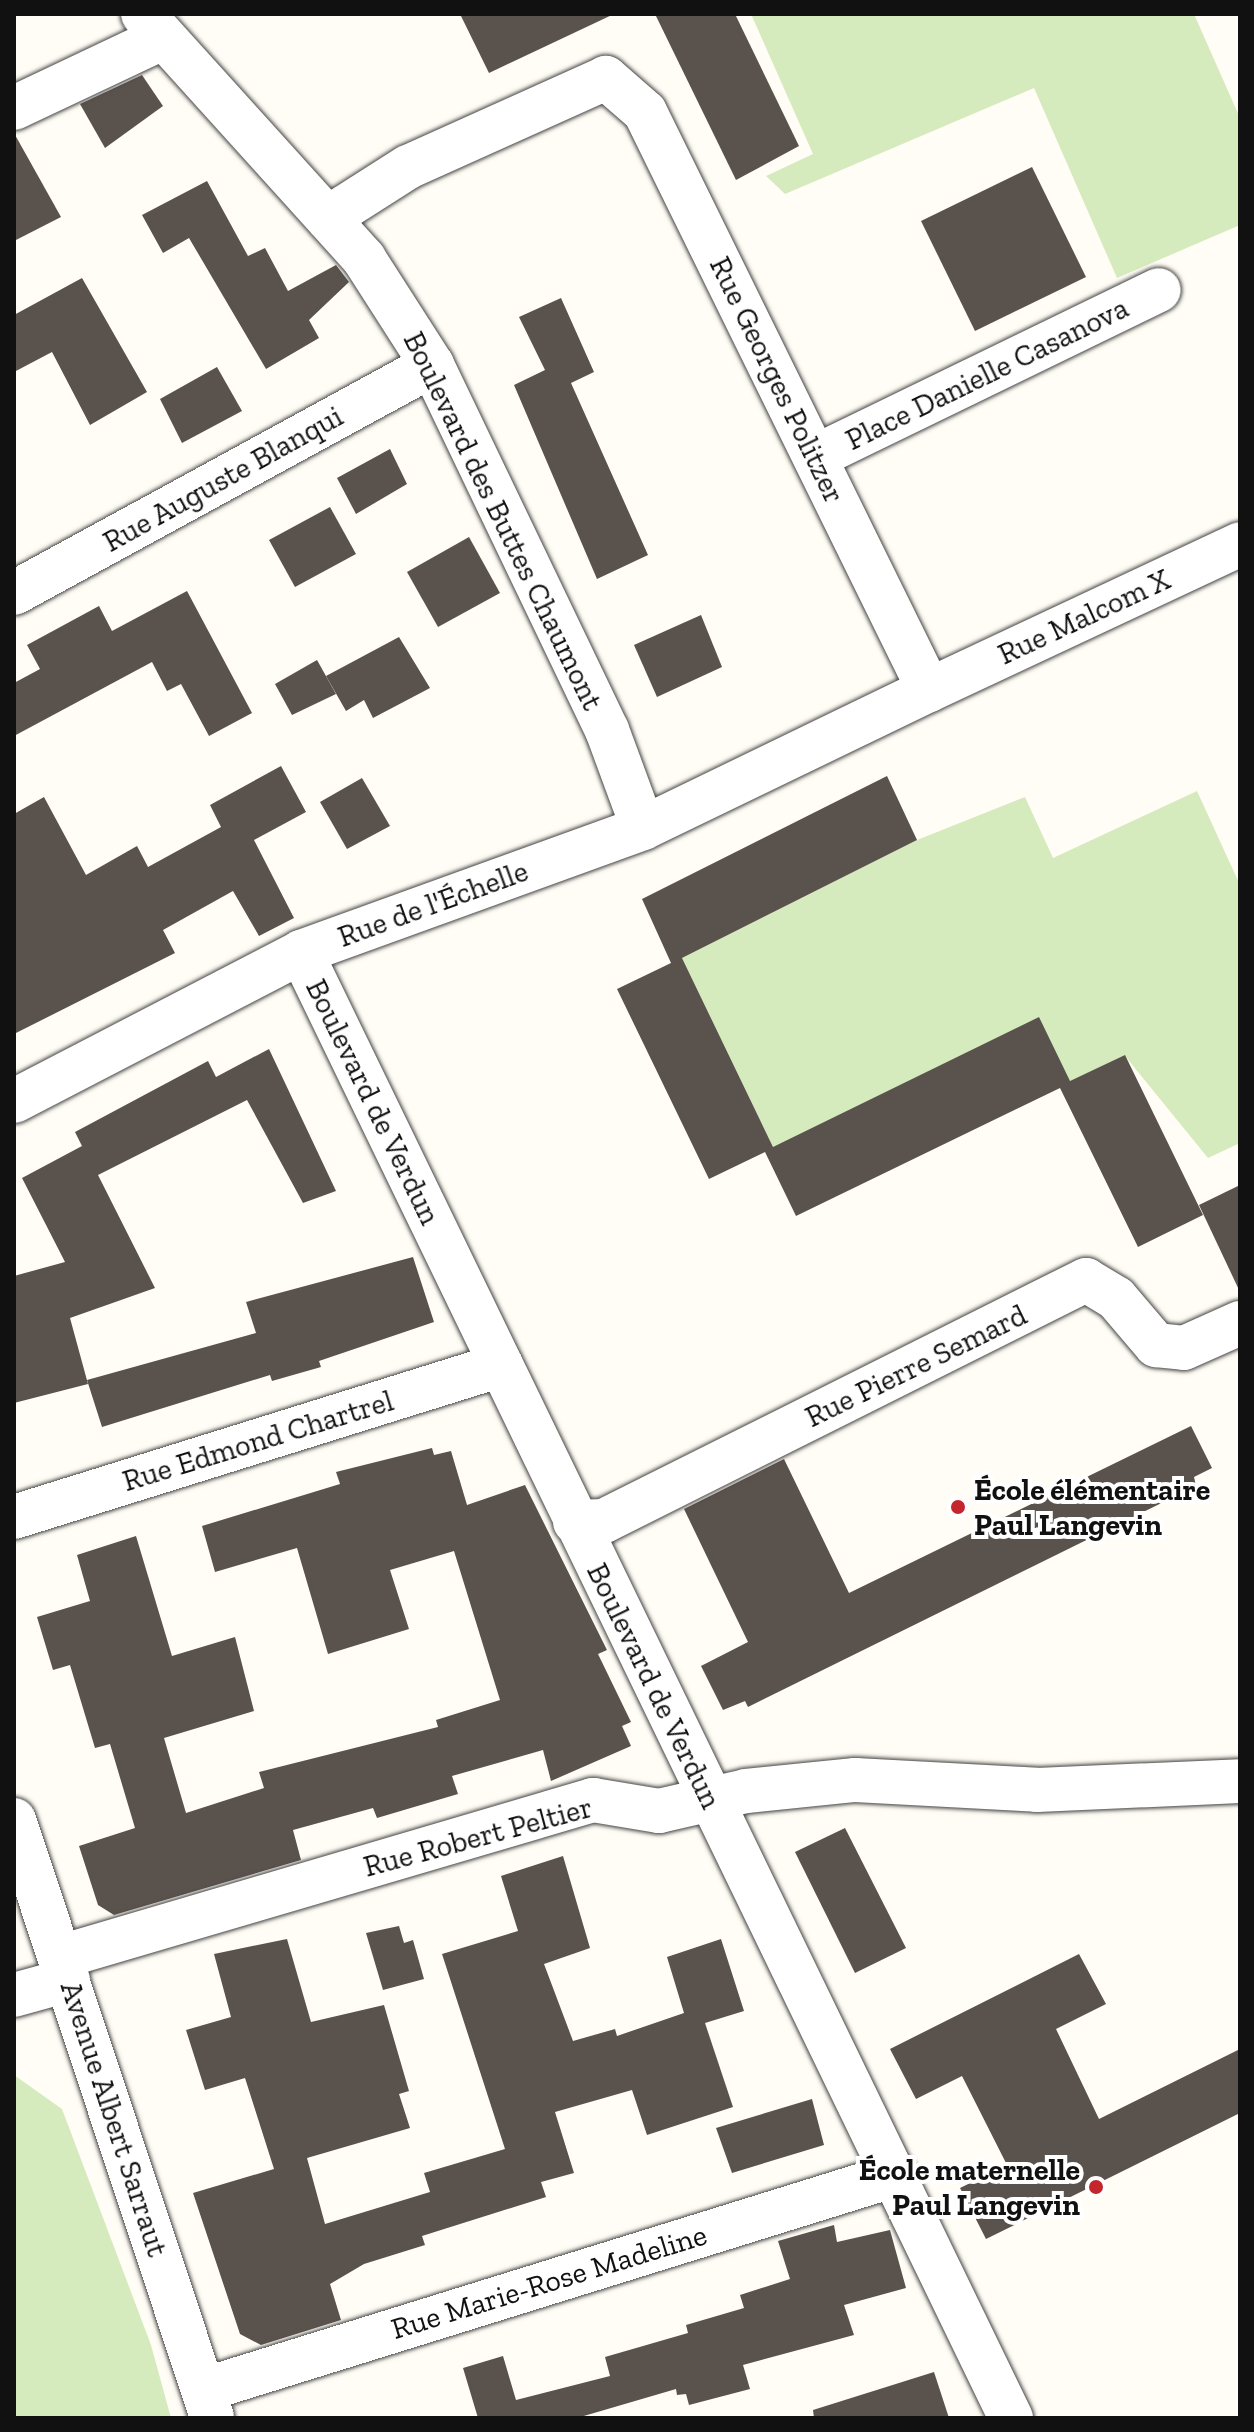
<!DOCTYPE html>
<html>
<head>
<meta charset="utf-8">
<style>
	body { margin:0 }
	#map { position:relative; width:1254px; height:2432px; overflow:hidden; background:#fffdf5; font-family:"Zilla Slab",serif }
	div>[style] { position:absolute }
	.green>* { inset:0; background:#d5ebbd }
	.building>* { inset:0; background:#5a524d }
	.roads { filter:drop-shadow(0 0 2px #444) drop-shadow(0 0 2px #444) }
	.minor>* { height:44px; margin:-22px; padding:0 22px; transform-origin:22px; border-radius:22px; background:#fff }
	.dots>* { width:22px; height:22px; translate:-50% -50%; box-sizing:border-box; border:4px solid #fff; border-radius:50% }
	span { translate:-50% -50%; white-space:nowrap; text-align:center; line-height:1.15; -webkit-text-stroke:8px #fff; paint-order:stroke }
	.street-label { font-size:30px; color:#111 }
	.poi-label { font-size:30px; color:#111; font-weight:700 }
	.left { translate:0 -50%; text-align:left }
	.right { translate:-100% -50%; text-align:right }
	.frame { position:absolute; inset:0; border:16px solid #111; pointer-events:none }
</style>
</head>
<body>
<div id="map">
	<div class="green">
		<i style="clip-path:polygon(751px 14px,1194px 14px,1240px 118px,1240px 225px,1117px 278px,1034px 88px,785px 194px,766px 176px,813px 154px)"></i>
		<i style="clip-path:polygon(1197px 791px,1240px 885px,1240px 1143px,1208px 1158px,1125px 1056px,1070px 1081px,773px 1147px,682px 958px,917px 840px,1025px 797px,1053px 858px)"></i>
		<i style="clip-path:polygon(14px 2075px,62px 2109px,151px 2345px,171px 2418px,14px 2418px)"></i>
	</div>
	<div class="building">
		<i style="clip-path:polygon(460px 14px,614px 14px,489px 73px)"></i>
		<i style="clip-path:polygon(655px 14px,735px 14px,799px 146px,736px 180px)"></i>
		<i style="clip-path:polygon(142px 75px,163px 106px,105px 148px,80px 104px)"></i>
		<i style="clip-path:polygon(14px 133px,61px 217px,14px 241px)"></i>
		<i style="clip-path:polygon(1032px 167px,1086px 277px,975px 331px,921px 221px)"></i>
		<i style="clip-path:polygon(207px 181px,248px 256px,265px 248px,288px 291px,336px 265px,349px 282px,309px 320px,319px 338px,266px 369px,189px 238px,163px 253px,142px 215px)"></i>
		<i style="clip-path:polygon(82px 278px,147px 392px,90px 425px,52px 352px,14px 372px,14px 315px)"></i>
		<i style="clip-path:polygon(561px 298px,594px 372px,571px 383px,648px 555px,597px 579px,514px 385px,545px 370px,519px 317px)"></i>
		<i style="clip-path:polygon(217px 367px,242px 411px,182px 443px,160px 399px)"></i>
		<i style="clip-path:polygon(390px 449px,407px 484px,356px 514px,337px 478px)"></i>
		<i style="clip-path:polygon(330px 507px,356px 554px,295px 587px,269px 540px)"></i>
		<i style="clip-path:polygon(469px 537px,500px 593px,438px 627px,407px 572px)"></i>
		<i style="clip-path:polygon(187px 591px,252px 713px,209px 736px,181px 684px,167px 691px,152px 662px,14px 736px,14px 683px,40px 669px,27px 645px,99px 606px,112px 631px)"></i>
		<i style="clip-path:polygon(701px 615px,722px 667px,657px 697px,634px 645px)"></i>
		<i style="clip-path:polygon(399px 637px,430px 688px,373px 718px,364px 700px,346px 711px,326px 676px)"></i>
		<i style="clip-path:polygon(317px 660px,336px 694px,292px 715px,275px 684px)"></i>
		<i style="clip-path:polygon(281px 766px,306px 812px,254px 840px,294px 918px,259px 936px,233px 891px,163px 930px,175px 953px,14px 1034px,14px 814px,44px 797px,86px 875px,137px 846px,148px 867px,221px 827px,210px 805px)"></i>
		<i style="clip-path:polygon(887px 776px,917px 840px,682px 958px,773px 1147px,1039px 1017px,1070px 1081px,1125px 1055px,1203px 1215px,1138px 1247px,1060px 1088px,796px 1216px,765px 1152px,709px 1179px,617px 989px,671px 963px,642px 899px)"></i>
		<i style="clip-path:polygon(362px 778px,390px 826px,347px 849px,320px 802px)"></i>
		<i style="clip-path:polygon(269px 1049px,336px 1191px,303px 1203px,247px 1100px,98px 1175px,155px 1288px,70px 1318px,88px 1384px,14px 1403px,14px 1276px,65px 1262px,22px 1178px,82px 1146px,75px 1132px,208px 1061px,216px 1077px)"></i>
		<i style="clip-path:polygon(1240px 1185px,1240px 1292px,1199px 1205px)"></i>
		<i style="clip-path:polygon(413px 1257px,434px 1322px,319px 1361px,321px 1367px,272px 1381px,270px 1375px,102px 1427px,87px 1380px,256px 1333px,246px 1302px)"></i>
		<i style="clip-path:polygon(1191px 1426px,1212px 1468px,1194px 1477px,1196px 1486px,748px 1707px,745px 1701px,723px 1710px,701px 1666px,748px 1642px,684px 1509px,784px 1459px,849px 1593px)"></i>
		<i style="clip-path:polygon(432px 1448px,434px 1455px,451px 1451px,467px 1505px,525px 1485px,607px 1650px,598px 1654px,631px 1722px,622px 1726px,631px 1746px,551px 1781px,543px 1750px,452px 1776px,458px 1794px,377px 1818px,373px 1808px,293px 1830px,301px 1860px,114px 1915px,98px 1905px,79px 1846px,135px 1828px,110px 1744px,95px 1748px,70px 1665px,53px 1670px,37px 1617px,90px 1601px,77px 1555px,136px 1536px,172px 1656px,235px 1637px,254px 1711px,164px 1738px,186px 1813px,264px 1788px,259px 1772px,438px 1727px,436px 1720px,500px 1700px,454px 1551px,390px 1570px,409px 1629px,328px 1654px,297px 1548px,215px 1572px,202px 1526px,340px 1484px,336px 1472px)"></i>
		<i style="clip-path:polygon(845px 1828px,906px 1948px,855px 1973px,795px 1852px)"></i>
		<i style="clip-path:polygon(563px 1856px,590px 1948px,544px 1964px,573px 2041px,615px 2029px,617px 2036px,684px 2013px,667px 1957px,721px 1939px,744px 2011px,705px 2023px,733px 2107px,647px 2135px,632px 2090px,555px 2112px,574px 2173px,541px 2182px,546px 2197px,422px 2236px,425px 2245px,364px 2264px,330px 2284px,341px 2320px,261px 2345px,240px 2334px,193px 2193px,274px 2169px,245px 2078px,205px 2090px,186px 2030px,231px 2017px,214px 1954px,287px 1939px,311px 2022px,384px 2005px,409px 2091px,399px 2094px,410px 2128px,307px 2158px,325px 2224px,430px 2192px,424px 2173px,505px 2149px,442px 1954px,518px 1931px,501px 1876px)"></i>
		<i style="clip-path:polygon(399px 1926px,404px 1943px,413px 1940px,424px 1979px,383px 1990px,366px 1933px)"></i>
		<i style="clip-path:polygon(1079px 1954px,1106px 2004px,1056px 2029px,1099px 2119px,1240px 2049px,1240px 2113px,986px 2239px,960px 2188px,1007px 2165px,962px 2076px,916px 2099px,890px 2049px)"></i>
		<i style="clip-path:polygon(812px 2099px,824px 2145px,732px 2173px,716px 2128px)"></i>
		<i style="clip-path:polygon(834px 2225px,837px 2242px,890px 2230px,906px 2288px,844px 2305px,854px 2335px,743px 2365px,750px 2389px,689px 2405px,686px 2394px,677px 2395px,676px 2389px,577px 2418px,478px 2418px,463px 2368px,503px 2356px,516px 2400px,610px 2376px,605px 2357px,688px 2333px,686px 2325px,744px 2308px,740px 2295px,790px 2279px,778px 2241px)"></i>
		<i style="clip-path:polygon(934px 2372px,949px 2418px,814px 2418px,813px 2410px)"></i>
	</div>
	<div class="roads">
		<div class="minor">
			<i style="left:143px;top:14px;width:330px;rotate:47.9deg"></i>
			<i style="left:364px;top:259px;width:126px;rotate:57.3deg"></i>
			<i style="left:432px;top:365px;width:405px;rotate:64.4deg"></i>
			<i style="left:607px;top:730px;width:104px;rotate:69.8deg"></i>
			<i style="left:14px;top:108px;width:164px;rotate:-25.3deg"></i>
			<i style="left:815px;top:457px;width:382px;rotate:-25.9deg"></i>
			<i style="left:14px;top:593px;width:476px;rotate:-28.6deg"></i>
			<i style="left:929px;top:690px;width:344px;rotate:-25.1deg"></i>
			<i style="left:301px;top:952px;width:1629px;rotate:64.16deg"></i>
			<i style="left:14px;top:1101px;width:323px;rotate:-27.4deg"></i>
			<i style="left:301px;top:952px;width:364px;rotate:-19.9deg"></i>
			<i style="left:643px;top:828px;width:318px;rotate:-25.8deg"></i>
			<i style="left:929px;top:690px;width:644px;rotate:-116.17deg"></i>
			<i style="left:645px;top:112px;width:52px;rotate:-138.9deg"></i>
			<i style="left:606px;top:78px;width:217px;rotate:155.8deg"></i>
			<i style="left:408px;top:167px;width:95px;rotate:147.5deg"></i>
			<i style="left:14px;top:1517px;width:510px;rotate:-17.33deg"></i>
			<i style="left:575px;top:1522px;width:29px;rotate:-2deg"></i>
			<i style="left:604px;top:1521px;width:539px;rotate:-26.57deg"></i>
			<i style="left:1086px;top:1280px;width:35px;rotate:31deg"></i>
			<i style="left:1116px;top:1298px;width:62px;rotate:49.6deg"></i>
			<i style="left:1156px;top:1345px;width:28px;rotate:6deg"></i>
			<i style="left:1184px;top:1348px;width:61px;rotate:-24.1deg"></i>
			<i style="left:14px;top:1820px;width:629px;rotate:71.65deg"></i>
			<i style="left:60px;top:1957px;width:556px;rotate:-16.41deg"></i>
			<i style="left:593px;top:1800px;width:67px;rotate:9.5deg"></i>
			<i style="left:659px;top:1811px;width:89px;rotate:-12.9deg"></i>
			<i style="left:746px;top:1791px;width:110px;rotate:-5.8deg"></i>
			<i style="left:855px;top:1780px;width:182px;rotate:3.1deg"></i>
			<i style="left:1037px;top:1790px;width:203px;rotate:-2.5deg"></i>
			<i style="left:14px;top:1995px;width:56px;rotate:-15.5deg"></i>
			<i style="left:203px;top:2390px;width:725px;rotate:-17.26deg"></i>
		</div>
	</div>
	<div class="dots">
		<i style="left:958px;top:1507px;background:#c4262e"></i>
		<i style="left:1096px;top:2187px;background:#c4262e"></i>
	</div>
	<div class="street-label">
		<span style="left:987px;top:374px;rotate:-26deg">Place Danielle Casanova</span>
		<span style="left:777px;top:380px;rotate:64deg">Rue Georges Politzer</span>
		<span style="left:223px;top:479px;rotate:-29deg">Rue Auguste Blanqui</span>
		<span style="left:503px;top:521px;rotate:64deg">Boulevard des Buttes Chaumont</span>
		<span style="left:1084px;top:617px;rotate:-25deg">Rue Malcom X</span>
		<span style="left:433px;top:904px;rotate:-20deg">Rue de l'Échelle</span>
		<span style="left:373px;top:1102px;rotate:64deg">Boulevard de Verdun</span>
		<span style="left:916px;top:1366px;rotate:-26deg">Rue Pierre Semard</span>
		<span style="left:258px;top:1441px;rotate:-17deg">Rue Edmond Chartrel</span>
		<span style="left:654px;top:1686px;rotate:64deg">Boulevard de Verdun</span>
		<span style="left:478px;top:1837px;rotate:-15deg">Rue Robert Peltier</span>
		<span style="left:114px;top:2119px;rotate:72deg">Avenue Albert Sarraut</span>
		<span style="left:549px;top:2282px;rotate:-17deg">Rue Marie-Rose Madeline</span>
	</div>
	<div class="poi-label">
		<span class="left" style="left:974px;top:1507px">École élémentaire<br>Paul Langevin</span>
		<span class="right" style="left:1080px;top:2187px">École maternelle<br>Paul Langevin</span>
	</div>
	<div class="frame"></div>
</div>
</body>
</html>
